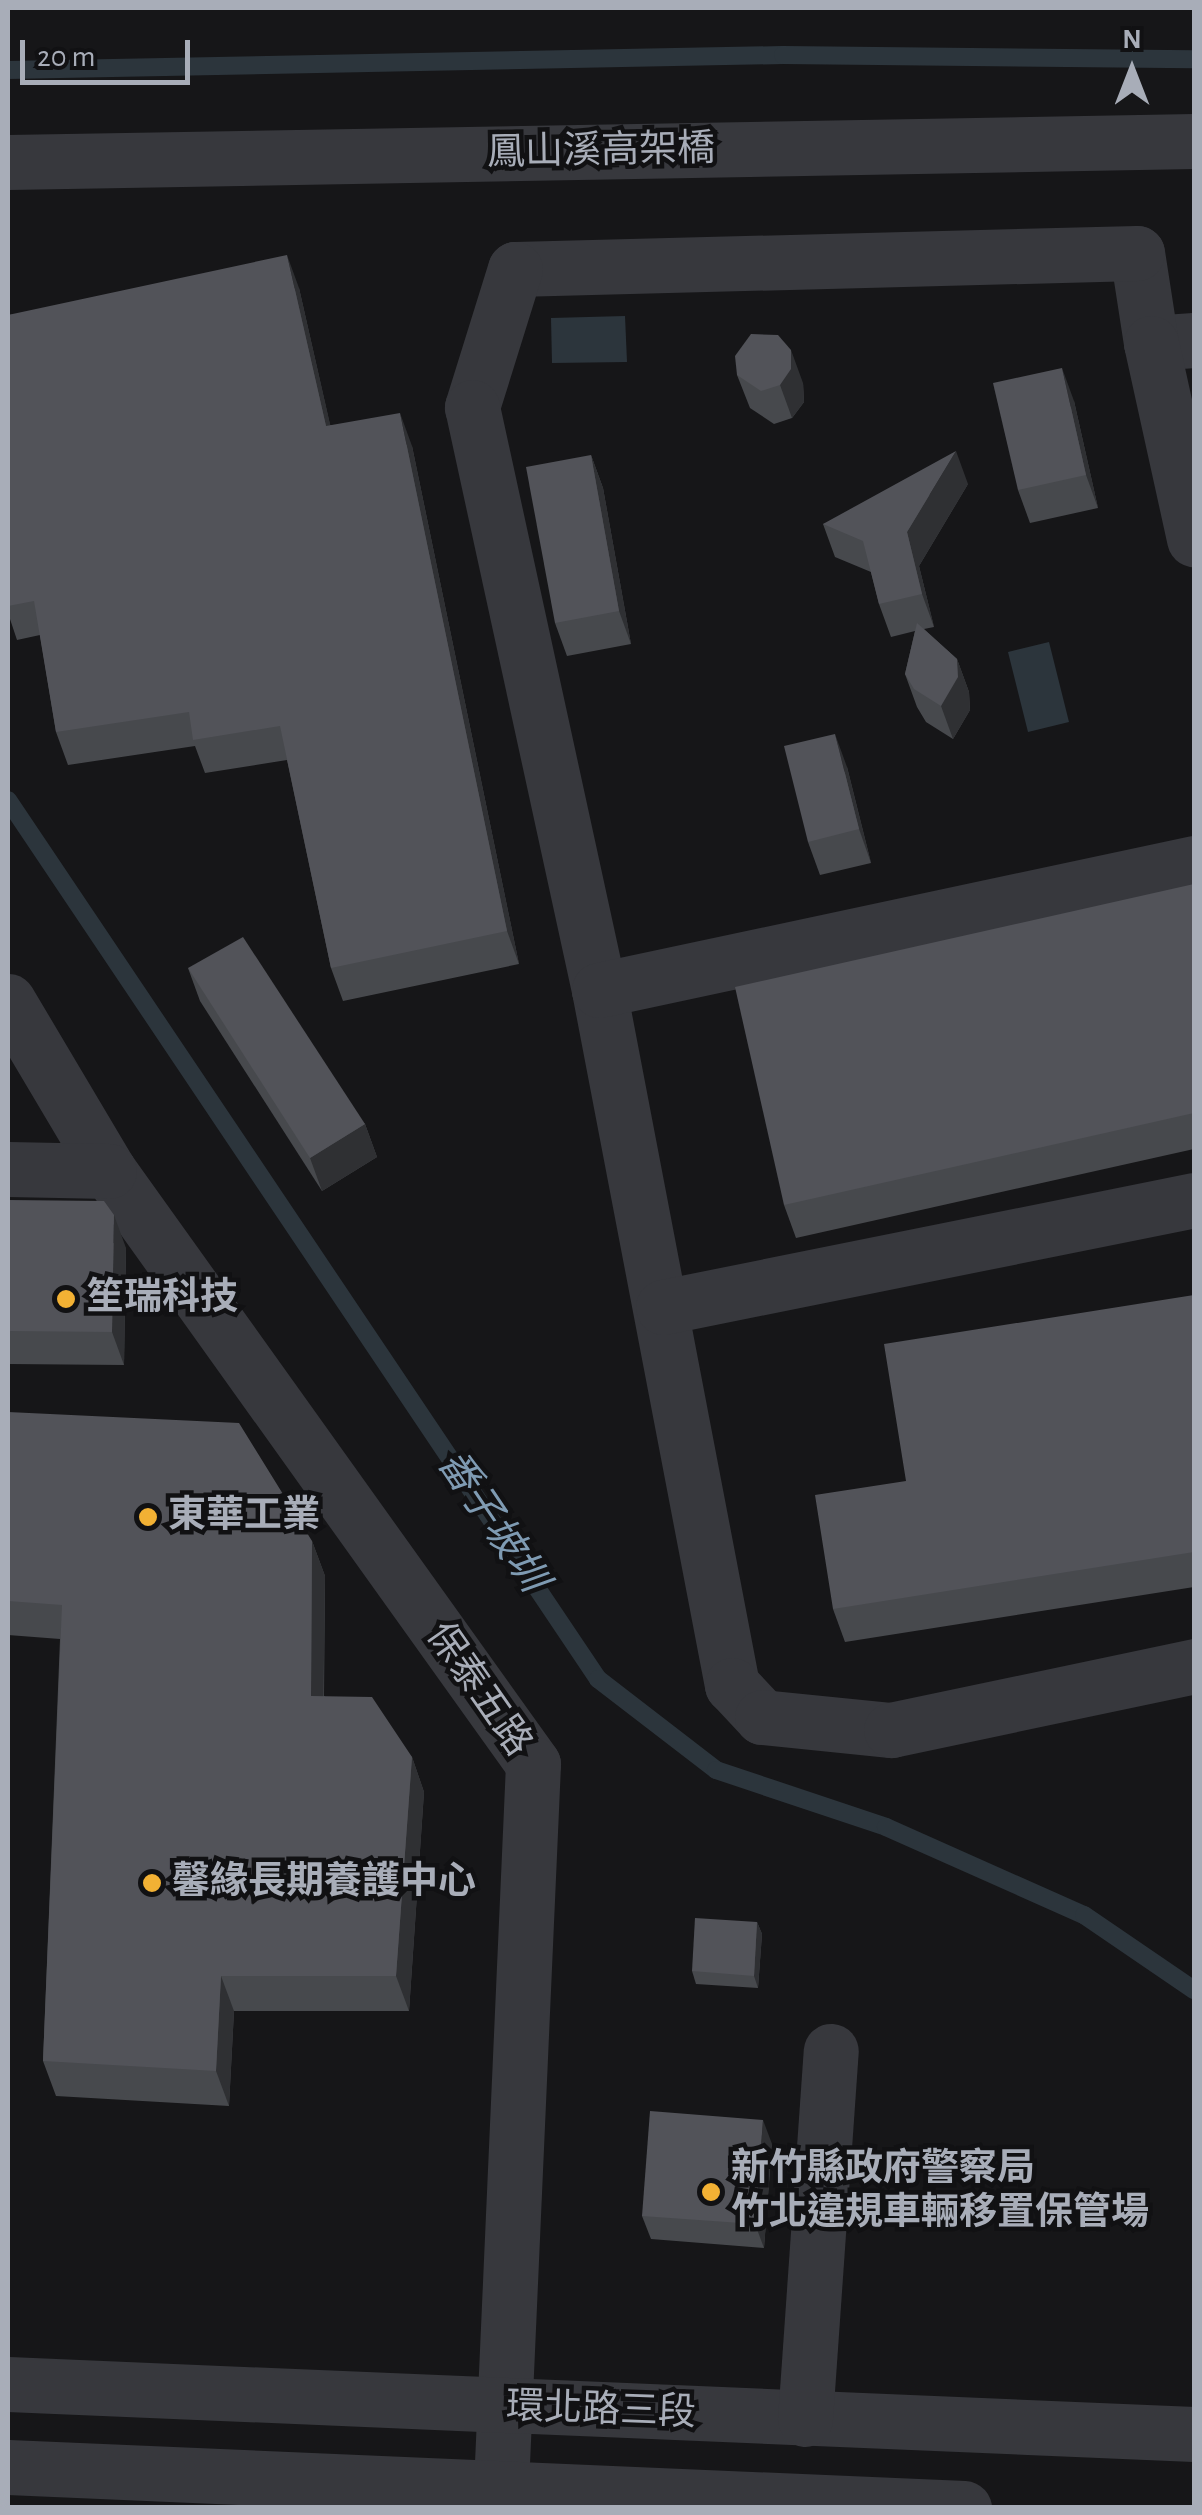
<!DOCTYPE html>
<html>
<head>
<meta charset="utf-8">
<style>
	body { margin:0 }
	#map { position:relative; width:1202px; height:2515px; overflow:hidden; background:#161618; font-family:"Alegreya Sans","Noto Sans TC",sans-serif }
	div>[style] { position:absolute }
	.water>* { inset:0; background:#2c353c }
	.stream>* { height:18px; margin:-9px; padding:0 9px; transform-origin:9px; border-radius:9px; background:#2c353c }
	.minor>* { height:55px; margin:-27.5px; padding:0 27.5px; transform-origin:27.5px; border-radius:27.5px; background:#37383d }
	.wall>* { inset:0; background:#47494d }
	.shaded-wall>* { inset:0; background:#2f3033 }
	.building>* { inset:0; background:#525359 }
	.dots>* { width:28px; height:28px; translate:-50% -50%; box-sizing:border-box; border:5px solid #111113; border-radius:50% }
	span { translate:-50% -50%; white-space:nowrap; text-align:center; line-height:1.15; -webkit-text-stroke:9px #111113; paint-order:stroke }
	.street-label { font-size:38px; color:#a8adb8 }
	.poi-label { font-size:38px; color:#a8adb8; font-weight:700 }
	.left { translate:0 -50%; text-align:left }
	.water-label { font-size:40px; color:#7f9bb3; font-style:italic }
	.frame { position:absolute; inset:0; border:10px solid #a8adb8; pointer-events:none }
	.north { position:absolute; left:1082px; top:20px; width:100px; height:100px; -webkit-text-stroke:8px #111113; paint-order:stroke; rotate:0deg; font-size:28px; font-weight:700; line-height:40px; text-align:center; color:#a8adb8 }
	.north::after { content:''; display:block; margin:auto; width:35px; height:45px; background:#a8adb8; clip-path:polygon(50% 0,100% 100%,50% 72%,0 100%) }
	.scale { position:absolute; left:20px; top:40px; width:170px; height:45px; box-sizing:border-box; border:5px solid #a8adb8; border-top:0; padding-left:12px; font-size:30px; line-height:35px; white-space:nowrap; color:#a8adb8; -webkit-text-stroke:8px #111113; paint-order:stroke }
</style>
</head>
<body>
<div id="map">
	<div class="water">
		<i style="clip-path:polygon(625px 316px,627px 362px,552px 363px,551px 318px)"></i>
		<i style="clip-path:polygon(1049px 642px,1069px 722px,1028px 732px,1008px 652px)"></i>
	</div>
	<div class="stream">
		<i style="left:8px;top:70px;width:775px;rotate:-1.11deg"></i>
		<i style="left:783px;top:55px;width:411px;rotate:0.6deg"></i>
		<i style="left:8px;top:800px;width:1059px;rotate:56.13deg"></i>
		<i style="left:598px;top:1679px;width:149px;rotate:37.6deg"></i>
		<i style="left:716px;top:1770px;width:179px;rotate:18.5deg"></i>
		<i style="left:886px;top:1827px;width:217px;rotate:24deg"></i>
		<i style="left:1084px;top:1915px;width:133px;rotate:34.3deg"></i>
	</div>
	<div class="minor">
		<i style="left:8px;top:162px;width:1186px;rotate:-1.01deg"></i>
		<i style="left:1194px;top:340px;width:43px;rotate:176deg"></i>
		<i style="left:1151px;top:343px;width:91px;rotate:-98.8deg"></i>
		<i style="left:1137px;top:253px;width:622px;rotate:178.53deg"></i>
		<i style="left:515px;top:269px;width:145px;rotate:107.3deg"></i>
		<i style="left:472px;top:407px;width:597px;rotate:77.71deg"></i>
		<i style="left:599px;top:990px;width:708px;rotate:79.17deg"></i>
		<i style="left:732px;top:1685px;width:44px;rotate:46.8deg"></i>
		<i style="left:762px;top:1717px;width:130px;rotate:5.8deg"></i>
		<i style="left:891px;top:1730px;width:310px;rotate:-11.9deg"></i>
		<i style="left:1151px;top:343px;width:201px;rotate:77.6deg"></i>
		<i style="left:599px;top:990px;width:608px;rotate:-12.05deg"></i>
		<i style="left:8px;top:1001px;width:198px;rotate:59.3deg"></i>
		<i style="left:109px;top:1171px;width:729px;rotate:54.43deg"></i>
		<i style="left:533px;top:1764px;width:745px;rotate:92.54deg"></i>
		<i style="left:8px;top:1169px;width:101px;rotate:1.1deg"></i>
		<i style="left:663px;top:1307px;width:542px;rotate:-11.39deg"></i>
		<i style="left:8px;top:2384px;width:1187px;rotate:2.41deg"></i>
		<i style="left:805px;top:2419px;width:369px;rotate:-86deg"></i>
		<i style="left:8px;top:2467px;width:957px;rotate:2.46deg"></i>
	</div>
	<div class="wall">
		<i style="clip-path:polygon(299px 288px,330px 425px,412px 446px,519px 964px,343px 1001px,331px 968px,287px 760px,205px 773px,195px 746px,68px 765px,56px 732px,40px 635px,17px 640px,8px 613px,8px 315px)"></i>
		<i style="clip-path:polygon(737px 375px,803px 383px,804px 402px,792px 418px,774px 424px,750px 408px)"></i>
		<i style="clip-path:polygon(1074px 401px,1098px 508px,1030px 523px,1018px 490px)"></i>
		<i style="clip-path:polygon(591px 455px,603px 488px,631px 644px,567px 656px,555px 623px)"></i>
		<i style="clip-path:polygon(968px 484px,919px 566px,934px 627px,924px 629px,957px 659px,969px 692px,970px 710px,953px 739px,926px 722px,917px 707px,905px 674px,915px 631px,891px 637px,879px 604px,871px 572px,835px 557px,823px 524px)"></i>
		<i style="clip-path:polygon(847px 767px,871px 863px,820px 875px,808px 842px)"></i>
		<i style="clip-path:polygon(1194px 884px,1194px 1149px,796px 1238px,784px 1205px)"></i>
		<i style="clip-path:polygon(188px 968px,365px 1124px,377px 1157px,322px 1191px,200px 1001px)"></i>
		<i style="clip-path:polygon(8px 1200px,126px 1248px,124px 1365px,8px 1364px)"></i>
		<i style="clip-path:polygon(1194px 1295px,1194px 1587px,845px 1642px,833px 1609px,906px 1481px)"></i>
		<i style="clip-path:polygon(8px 1412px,312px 1541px,325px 1576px,324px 1696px,412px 1757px,424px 1792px,409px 2011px,234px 2011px,229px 2106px,56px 2096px,43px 2061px,60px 1639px,8px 1635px)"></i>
		<i style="clip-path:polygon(757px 1922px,762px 1934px,758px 1988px,696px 1984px,692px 1971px)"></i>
		<i style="clip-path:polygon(772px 2144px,764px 2248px,651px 2239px,642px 2216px)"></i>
	</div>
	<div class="shaded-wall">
		<i style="clip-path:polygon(287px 255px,299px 288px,338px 459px,326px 426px)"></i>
		<i style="clip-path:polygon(791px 350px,803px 383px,804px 402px,792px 418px,780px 385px)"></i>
		<i style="clip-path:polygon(1062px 368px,1074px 401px,1098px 508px,1086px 475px)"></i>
		<i style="clip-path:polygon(400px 413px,412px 446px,519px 964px,507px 931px)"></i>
		<i style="clip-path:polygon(956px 451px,968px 484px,919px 566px,934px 627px,922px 594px,907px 532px)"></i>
		<i style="clip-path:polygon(591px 455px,603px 488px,631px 644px,619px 611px)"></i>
		<i style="clip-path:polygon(957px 659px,969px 692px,970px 710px,953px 739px,941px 706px)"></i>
		<i style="clip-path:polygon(835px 734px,847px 767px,871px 863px,859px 829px)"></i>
		<i style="clip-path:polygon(365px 1124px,377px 1157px,322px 1191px,310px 1158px)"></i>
		<i style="clip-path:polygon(114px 1215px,126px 1248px,124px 1365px,112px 1332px)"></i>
		<i style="clip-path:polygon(312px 1541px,325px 1576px,323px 1730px,311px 1696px)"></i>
		<i style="clip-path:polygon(412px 1757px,424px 1792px,409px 2011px,396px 1976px)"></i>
		<i style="clip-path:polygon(757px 1922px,762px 1934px,758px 1988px,754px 1976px)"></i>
		<i style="clip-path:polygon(221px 1976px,234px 2011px,229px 2106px,216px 2071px)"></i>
		<i style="clip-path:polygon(763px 2120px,772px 2144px,764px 2248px,755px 2224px)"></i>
	</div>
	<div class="building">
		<i style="clip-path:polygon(287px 255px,326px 426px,400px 413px,507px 931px,331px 968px,280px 726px,193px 740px,189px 712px,56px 732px,34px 601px,8px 606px,8px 315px)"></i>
		<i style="clip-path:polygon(751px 334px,778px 335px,791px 350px,791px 369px,780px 385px,761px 391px,737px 375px,735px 356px)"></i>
		<i style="clip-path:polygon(1062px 368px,1086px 475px,1018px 490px,993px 383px)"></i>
		<i style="clip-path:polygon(956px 451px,907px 532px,922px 594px,879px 604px,863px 541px,823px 524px)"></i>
		<i style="clip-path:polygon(591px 455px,619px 611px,555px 623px,526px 467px)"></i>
		<i style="clip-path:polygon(917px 623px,957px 659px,958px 677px,941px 706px,914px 689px,905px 674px)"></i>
		<i style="clip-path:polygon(835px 734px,859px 829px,808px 842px,784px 746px)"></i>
		<i style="clip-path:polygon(1194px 884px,1194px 1113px,784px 1205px,735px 987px)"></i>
		<i style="clip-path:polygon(243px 937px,365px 1124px,310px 1158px,188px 968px)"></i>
		<i style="clip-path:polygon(8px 1200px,104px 1201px,114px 1215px,112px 1332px,8px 1331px)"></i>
		<i style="clip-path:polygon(1194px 1295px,1194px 1552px,833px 1609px,815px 1495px,906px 1481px,884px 1344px)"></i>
		<i style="clip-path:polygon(8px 1412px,239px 1423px,312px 1541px,311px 1696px,372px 1697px,412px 1757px,396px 1976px,221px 1976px,216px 2071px,43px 2061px,62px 1605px,8px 1601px)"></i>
		<i style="clip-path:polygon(695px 1918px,757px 1922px,754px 1976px,692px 1971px)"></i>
		<i style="clip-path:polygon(650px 2111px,763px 2120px,755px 2224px,642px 2216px)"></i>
	</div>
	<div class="dots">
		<i style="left:66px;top:1299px;background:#f2b134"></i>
		<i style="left:148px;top:1517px;background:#f2b134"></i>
		<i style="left:152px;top:1883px;background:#f2b134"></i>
		<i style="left:711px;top:2192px;background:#f2b134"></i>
	</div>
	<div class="street-label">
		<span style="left:601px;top:152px;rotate:-1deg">鳳山溪高架橋</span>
		<span style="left:478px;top:1690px;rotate:55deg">保泰五路</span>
		<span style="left:601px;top:2411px;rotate:2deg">環北路三段</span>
	</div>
	<div class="poi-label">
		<span class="left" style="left:86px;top:1299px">笙瑞科技</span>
		<span class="left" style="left:168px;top:1517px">東華工業</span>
		<span class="left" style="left:172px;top:1883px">馨緣長期養護中心</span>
		<span class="left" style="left:731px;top:2192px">新竹縣政府警察局<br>竹北違規車輛移置保管場</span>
	</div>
	<div class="water-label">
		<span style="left:492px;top:1521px;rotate:56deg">番子坡圳</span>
	</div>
	<div class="frame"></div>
	<div class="north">N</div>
	<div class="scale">20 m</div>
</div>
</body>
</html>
